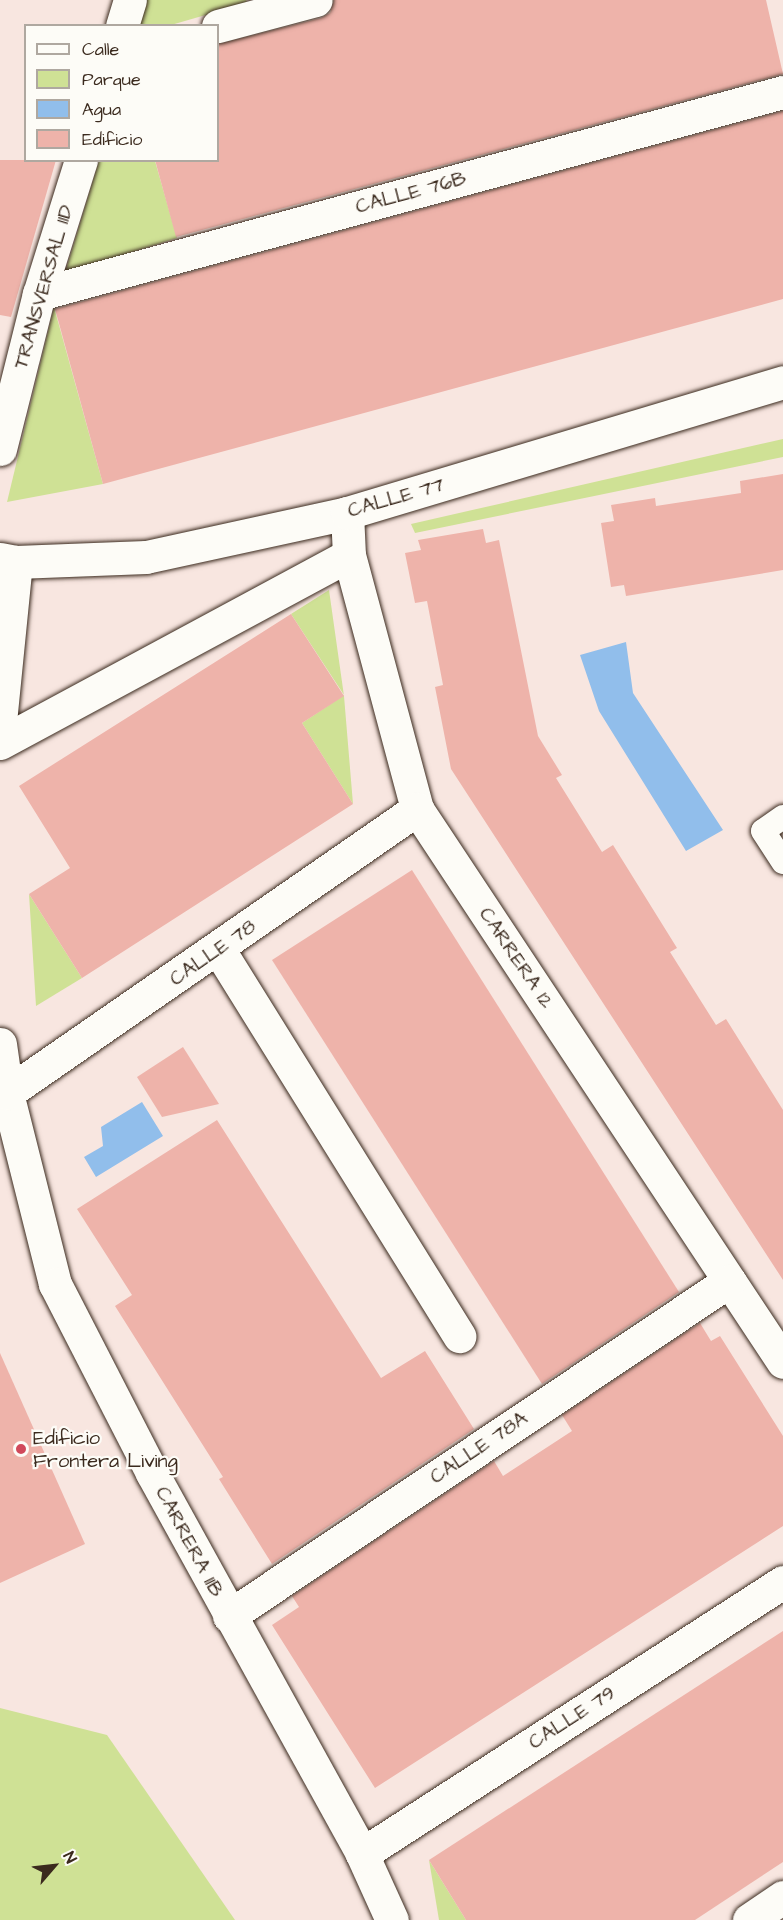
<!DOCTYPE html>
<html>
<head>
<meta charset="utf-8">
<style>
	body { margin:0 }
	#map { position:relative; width:783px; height:1920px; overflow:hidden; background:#f8e6e0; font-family:"Architects Daughter",sans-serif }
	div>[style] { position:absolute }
	.green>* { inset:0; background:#cfe195 }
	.water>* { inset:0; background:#91beeb }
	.building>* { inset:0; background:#eeb3aa }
	.roads { filter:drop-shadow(0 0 2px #3b2a1e) drop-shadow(0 0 2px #3b2a1e) }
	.lane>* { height:24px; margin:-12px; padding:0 12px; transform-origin:12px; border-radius:12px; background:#fdfcf7 }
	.street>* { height:33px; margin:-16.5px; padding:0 16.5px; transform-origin:16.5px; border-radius:16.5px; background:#fdfcf7 }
	.secondary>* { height:33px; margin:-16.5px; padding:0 16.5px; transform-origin:16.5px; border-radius:16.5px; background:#fdfcf7 }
	.dots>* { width:16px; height:16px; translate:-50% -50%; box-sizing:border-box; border:3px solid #fdfcf7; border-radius:50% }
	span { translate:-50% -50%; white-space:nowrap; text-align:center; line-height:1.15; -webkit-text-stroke:4.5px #fdfcf7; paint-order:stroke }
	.street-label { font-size:20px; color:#3b2a1e }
	.poi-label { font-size:20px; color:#3b2a1e }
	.left { translate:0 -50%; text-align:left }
	.legend { position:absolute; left:24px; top:24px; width:195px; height:138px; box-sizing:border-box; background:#fdfcf7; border:2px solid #afa8a0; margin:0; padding:8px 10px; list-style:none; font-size:18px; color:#3b2a1e }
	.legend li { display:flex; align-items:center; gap:12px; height:30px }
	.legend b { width:30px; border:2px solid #afa8a0 }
	.north { position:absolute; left:24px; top:1836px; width:60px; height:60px; -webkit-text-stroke:4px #fdfcf7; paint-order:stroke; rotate:62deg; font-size:16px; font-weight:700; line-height:24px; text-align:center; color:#3b2a1e }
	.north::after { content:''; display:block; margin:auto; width:21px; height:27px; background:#3b2a1e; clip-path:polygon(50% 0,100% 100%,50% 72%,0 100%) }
</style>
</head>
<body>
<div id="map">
	<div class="green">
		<i style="clip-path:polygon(143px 0,246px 0,247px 3px,171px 25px,135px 26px)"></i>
		<i style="clip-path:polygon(99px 161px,155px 161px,177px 238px,65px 273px)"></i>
		<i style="clip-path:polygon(54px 307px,103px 484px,7px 502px)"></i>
		<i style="clip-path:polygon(783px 439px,783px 457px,415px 533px,411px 524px)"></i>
		<i style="clip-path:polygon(329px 590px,344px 696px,353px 804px,302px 723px,344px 695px,291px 614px)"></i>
		<i style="clip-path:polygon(29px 894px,82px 978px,36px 1006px)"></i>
		<i style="clip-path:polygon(0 1708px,107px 1735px,235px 1920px,0 1920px)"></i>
		<i style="clip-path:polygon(429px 1860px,466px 1920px,439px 1920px)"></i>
	</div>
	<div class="water">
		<i style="clip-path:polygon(626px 642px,633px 693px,723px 830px,686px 851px,599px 711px,580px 655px)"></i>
		<i style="clip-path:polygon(142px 1102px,163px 1136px,96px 1177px,84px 1157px,103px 1146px,101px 1127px)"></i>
	</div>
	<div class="building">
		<i style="clip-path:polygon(334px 0,766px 0,783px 74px,176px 237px,155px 160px,218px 160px,218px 44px,321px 18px,330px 13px)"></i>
		<i style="clip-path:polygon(783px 111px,783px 299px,103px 484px,55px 309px)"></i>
		<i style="clip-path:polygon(0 160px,56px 160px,11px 317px,0 315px)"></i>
		<i style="clip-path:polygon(783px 474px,783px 570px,626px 596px,624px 585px,611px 587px,601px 523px,614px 521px,611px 505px,655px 498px,656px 506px,741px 493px,740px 481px)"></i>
		<i style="clip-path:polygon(483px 529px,486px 543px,499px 540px,538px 736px,562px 775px,556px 778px,602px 852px,613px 845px,677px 948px,670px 952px,716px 1025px,726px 1019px,783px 1110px,783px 1280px,451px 769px,435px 687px,443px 685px,427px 601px,415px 603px,405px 553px,421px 550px,418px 540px)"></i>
		<i style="clip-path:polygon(291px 614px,344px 696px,302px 723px,353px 804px,82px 978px,29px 894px,70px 868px,19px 786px)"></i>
		<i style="clip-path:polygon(412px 870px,679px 1292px,542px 1384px,272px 960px)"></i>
		<i style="clip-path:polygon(183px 1047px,219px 1104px,162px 1117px,137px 1077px)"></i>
		<i style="clip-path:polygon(217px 1120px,381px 1378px,425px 1351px,474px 1429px,272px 1564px,219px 1479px,223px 1477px,115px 1306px,132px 1295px,77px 1209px)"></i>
		<i style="clip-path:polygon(700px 1323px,711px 1341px,720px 1336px,783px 1436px,783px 1526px,375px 1788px,272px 1625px,299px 1607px,292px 1596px,494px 1461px,503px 1476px,572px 1431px,562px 1415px)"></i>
		<i style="clip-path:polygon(0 1353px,85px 1544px,0 1583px)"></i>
		<i style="clip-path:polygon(783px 1631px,783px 1862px,695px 1920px,466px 1920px,429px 1860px)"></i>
	</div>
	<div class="roads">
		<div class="lane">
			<i style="left:783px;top:817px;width:24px;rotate:145deg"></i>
			<i style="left:763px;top:831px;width:37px;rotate:57deg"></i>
		</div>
		<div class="street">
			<i style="left:122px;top:26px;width:27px;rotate:-73deg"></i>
			<i style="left:218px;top:26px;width:101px;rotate:-14.9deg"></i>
			<i style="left:39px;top:294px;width:771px;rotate:-15.19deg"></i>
			<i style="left:0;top:449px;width:160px;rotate:-75.9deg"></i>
			<i style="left:39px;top:294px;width:140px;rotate:-72.6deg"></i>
			<i style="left:347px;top:513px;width:42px;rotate:87.3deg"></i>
			<i style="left:349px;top:555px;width:263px;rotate:75deg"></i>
			<i style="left:417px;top:809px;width:663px;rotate:56.5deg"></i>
			<i style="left:0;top:722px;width:161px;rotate:-84.3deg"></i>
			<i style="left:0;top:743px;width:396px;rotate:-28.3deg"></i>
			<i style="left:219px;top:950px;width:455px;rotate:58.1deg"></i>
			<i style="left:0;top:1044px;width:49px;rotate:81.9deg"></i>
			<i style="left:7px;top:1093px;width:197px;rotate:75.9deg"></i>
			<i style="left:55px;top:1284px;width:212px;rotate:62.8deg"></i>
			<i style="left:152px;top:1473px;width:435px;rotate:61.1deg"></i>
			<i style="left:362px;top:1854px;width:72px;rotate:65.6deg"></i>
			<i style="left:7px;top:1093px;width:499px;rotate:-34.7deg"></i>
			<i style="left:229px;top:1616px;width:602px;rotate:-33.82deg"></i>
			<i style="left:362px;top:1854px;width:501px;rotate:-32.87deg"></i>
			<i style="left:749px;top:1920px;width:41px;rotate:-34.1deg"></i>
		</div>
		<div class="secondary">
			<i style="left:0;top:559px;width:16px;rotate:11deg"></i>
			<i style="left:16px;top:562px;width:130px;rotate:-2.2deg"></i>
			<i style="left:146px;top:557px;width:206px;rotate:-12.3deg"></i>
			<i style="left:347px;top:513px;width:455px;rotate:-16.7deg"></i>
		</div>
	</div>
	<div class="dots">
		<i style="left:21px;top:1449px;background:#d1495b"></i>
	</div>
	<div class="street-label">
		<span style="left:411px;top:193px;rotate:-15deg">CALLE 76B</span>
		<span style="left:44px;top:287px;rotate:-74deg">TRANSVERSAL 11D</span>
		<span style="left:396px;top:498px;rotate:-16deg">CALLE 77</span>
		<span style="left:213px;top:953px;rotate:-35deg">CALLE 78</span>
		<span style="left:516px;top:958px;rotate:56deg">CARRERA 12</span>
		<span style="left:479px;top:1448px;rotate:-34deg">CALLE 78A</span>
		<span style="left:189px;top:1542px;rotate:62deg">CARRERA 11B</span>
		<span style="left:572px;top:1718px;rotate:-33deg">CALLE 79</span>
	</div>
	<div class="poi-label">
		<span class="left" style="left:33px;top:1450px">Edificio<br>Frontera Living</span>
	</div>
	<ul class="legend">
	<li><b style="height:8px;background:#fdfcf7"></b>Calle</li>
	<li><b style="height:16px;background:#cfe195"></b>Parque</li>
	<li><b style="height:16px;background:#91beeb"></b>Agua</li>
	<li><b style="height:16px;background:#eeb3aa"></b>Edificio</li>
	</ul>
	<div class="north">N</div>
</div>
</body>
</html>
